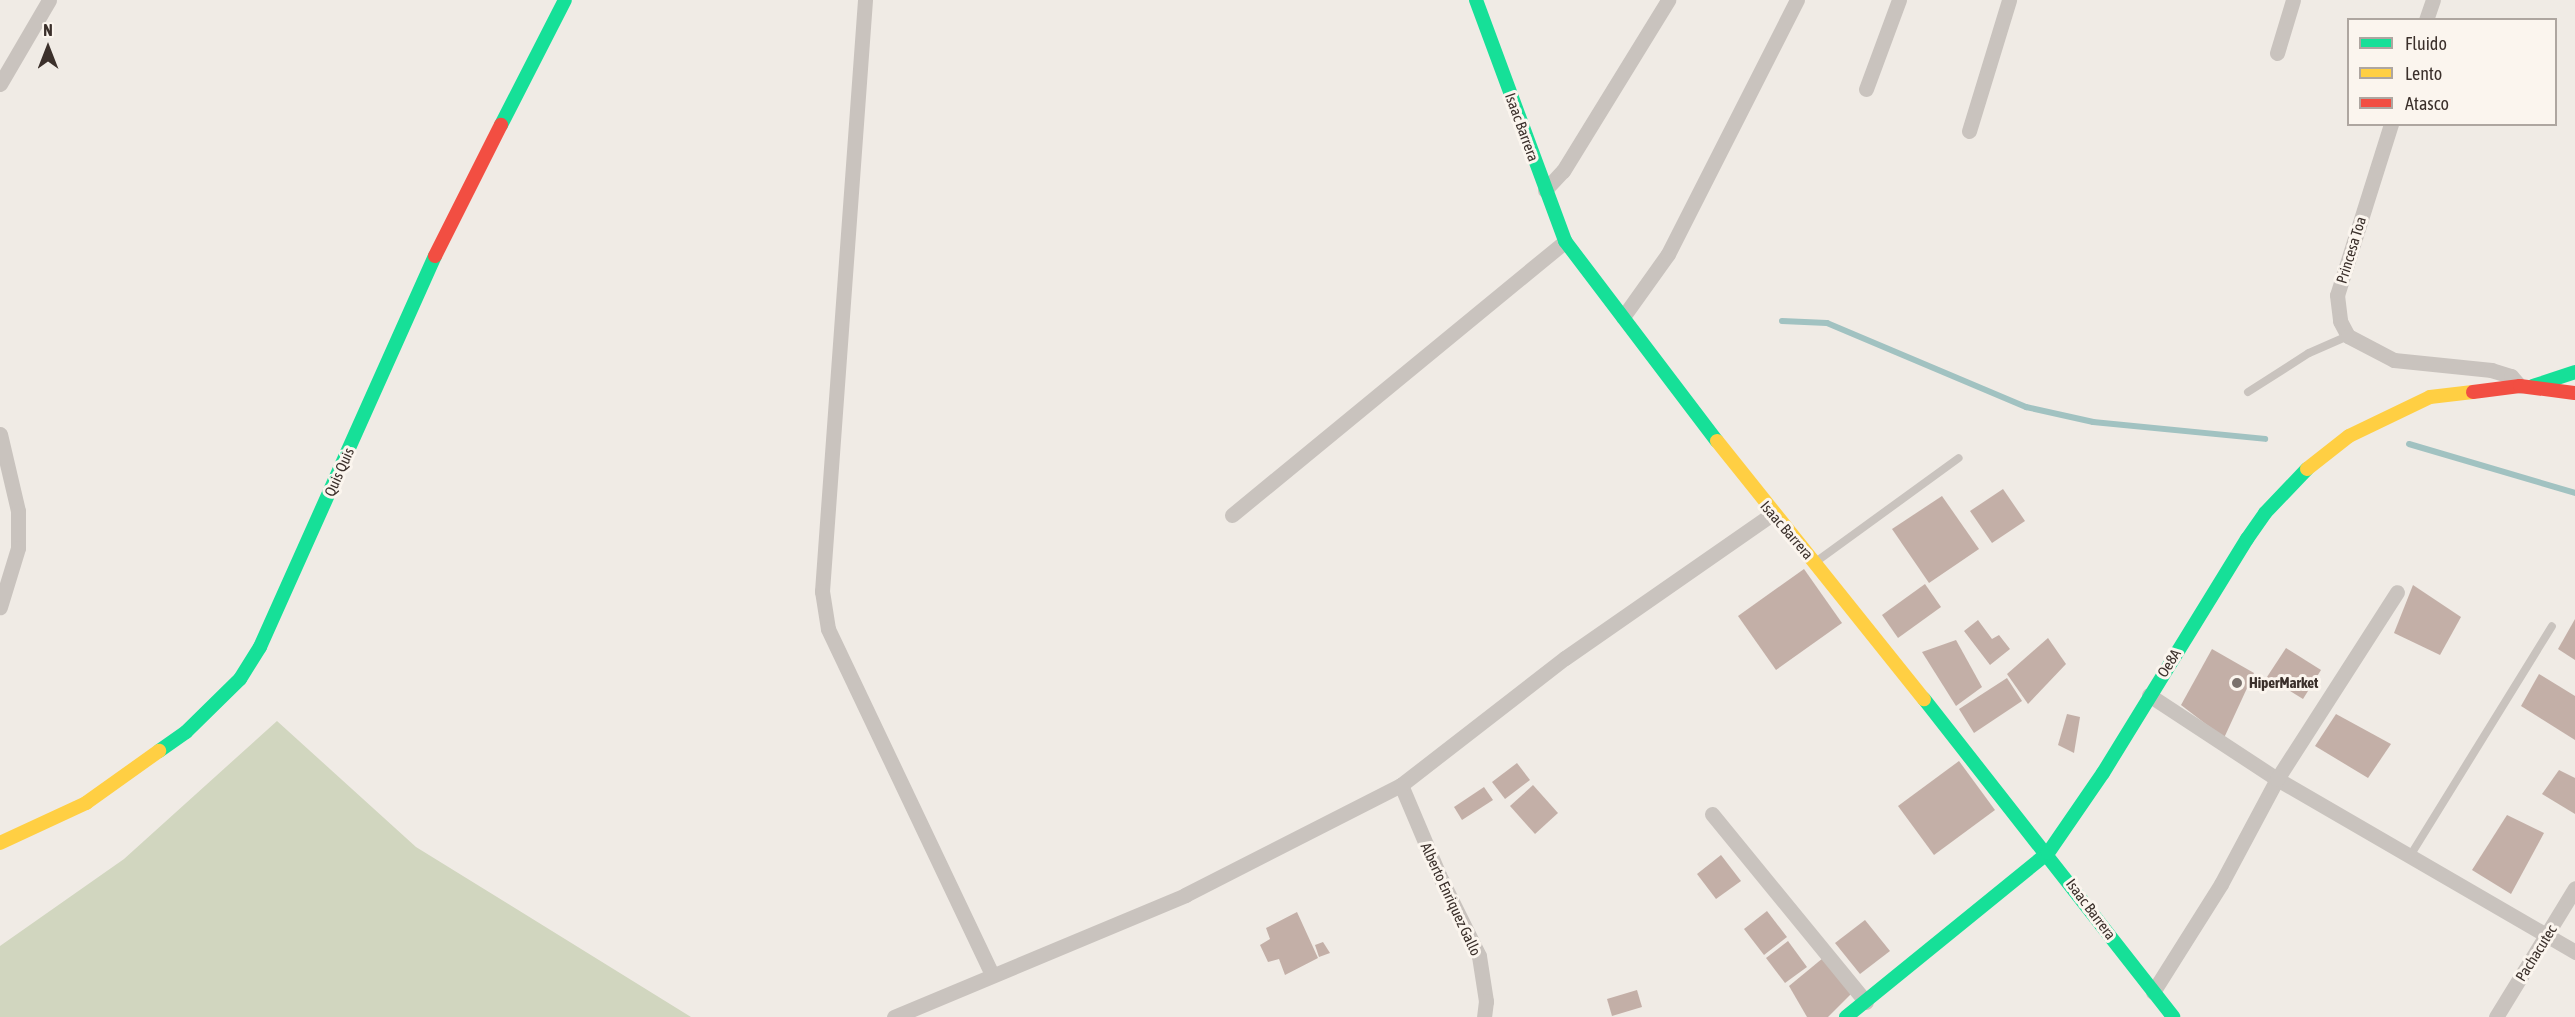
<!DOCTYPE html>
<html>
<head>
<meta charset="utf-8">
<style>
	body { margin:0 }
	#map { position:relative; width:2575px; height:1017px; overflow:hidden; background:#f0ebe5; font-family:"Asap Condensed",sans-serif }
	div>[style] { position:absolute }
	.green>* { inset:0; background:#d1d6bf }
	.stream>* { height:6px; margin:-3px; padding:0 3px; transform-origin:3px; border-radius:3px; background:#a1c2c1 }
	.building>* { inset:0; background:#c3afa7 }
	.lane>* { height:8px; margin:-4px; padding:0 4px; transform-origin:4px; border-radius:4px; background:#c9c3be }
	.street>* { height:15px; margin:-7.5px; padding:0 7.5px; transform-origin:7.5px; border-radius:7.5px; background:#c9c3be }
	.fast>* { height:14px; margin:-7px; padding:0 7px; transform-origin:7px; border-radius:7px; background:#16e098 }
	.slow>* { height:14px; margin:-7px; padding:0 7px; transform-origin:7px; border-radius:7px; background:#ffcf43 }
	.jam>* { height:14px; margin:-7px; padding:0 7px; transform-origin:7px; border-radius:7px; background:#f24e42 }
	.dots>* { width:16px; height:16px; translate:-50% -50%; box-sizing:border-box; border:3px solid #fbf5ee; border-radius:50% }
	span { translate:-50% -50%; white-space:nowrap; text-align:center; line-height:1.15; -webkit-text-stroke:6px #fbf5ee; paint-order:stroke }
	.street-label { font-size:15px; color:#3b302b }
	.poi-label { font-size:15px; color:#3b302b; font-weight:700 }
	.left { translate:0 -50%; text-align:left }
	.legend { position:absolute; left:2347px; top:18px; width:210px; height:108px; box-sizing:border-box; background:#fbf5ee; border:2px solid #aea6a0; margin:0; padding:8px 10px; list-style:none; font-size:18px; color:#3b302b }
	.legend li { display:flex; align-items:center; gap:12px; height:30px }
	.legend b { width:30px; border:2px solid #aea6a0 }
	.north { position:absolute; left:18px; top:18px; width:60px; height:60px; -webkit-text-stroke:4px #fbf5ee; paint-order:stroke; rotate:0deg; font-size:16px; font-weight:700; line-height:24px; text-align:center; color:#3b302b }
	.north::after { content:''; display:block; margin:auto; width:21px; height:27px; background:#3b302b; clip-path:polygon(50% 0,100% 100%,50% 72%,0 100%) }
</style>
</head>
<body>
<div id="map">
	<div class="green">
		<i style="clip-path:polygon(277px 721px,416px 847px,691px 1017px,0 1017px,0 946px,124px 859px)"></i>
	</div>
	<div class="stream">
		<i style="left:1782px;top:321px;width:45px;rotate:2.5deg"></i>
		<i style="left:1827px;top:323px;width:216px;rotate:22.9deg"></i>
		<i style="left:2026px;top:407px;width:69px;rotate:12.6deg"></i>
		<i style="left:2093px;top:422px;width:173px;rotate:5.6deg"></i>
		<i style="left:2409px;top:444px;width:173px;rotate:16.4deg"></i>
	</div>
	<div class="building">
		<i style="clip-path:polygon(2003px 489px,2025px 521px,1992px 543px,1970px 511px)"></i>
		<i style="clip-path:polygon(1942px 496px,1979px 549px,1929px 583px,1892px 529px)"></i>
		<i style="clip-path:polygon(1804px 569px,1842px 623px,1776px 670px,1738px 616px)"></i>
		<i style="clip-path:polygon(1925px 584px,1941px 607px,1898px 638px,1882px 615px)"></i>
		<i style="clip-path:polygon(2413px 585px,2461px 617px,2440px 655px,2394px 633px)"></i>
		<i style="clip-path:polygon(2575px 619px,2575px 660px,2558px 649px)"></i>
		<i style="clip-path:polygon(1978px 620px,1992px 639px,1999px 635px,2010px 649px,1990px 665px,1964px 631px)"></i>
		<i style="clip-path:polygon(2048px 638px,2066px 664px,2028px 704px,2007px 674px)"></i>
		<i style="clip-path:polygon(1956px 640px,1982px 687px,1956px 706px,1922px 652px)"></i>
		<i style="clip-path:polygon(2286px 648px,2321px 670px,2303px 699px,2267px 677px)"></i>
		<i style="clip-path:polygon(2212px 649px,2254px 673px,2224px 738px,2181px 705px)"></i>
		<i style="clip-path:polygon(2539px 674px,2575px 696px,2575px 740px,2521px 706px)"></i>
		<i style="clip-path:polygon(2007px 678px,2022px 701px,1974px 733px,1959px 709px)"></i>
		<i style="clip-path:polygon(2067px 714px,2080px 717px,2074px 753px,2058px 745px)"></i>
		<i style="clip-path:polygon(2336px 714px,2391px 744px,2368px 778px,2315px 746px)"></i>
		<i style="clip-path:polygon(1959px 761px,1995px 810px,1934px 855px,1898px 806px)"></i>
		<i style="clip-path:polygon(1517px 763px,1530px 780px,1505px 799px,1492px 782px)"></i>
		<i style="clip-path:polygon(2559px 770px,2575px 778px,2575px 814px,2542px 794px)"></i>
		<i style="clip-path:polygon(1533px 785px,1558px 813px,1535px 834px,1510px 806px)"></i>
		<i style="clip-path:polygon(1484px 787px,1493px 800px,1462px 820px,1454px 807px)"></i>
		<i style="clip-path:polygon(2507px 815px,2544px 833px,2511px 894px,2472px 870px)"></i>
		<i style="clip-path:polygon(1721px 855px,1741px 881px,1716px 899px,1697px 874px)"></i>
		<i style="clip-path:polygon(1767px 911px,1787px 937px,1764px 955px,1744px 929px)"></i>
		<i style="clip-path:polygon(1297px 912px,1318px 958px,1285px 975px,1279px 959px,1268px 962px,1260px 945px,1270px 939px,1266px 928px)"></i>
		<i style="clip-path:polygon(1865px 920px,1890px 951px,1860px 974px,1835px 943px)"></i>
		<i style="clip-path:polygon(1788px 941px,1807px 967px,1785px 983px,1766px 958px)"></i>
		<i style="clip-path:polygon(1323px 942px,1330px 953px,1319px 957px,1315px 945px)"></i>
		<i style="clip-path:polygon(1823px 958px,1856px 989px,1828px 1017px,1807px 1017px,1789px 986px)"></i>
		<i style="clip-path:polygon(1637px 990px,1642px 1007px,1612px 1016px,1607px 999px)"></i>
	</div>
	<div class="lane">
		<i style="left:2248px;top:392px;width:72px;rotate:-32.6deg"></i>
		<i style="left:2309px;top:353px;width:43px;rotate:-23.6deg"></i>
		<i style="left:1817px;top:561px;width:175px;rotate:-36deg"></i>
		<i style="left:2410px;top:856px;width:270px;rotate:-58.3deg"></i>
	</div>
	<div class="street">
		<i style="left:865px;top:0;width:593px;rotate:94.16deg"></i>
		<i style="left:822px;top:591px;width:38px;rotate:81deg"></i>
		<i style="left:828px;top:629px;width:383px;rotate:64.6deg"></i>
		<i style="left:2426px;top:20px;width:21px;rotate:-71deg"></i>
		<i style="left:2277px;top:53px;width:55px;rotate:-73.2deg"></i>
		<i style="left:0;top:84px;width:97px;rotate:-59.7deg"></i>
		<i style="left:1866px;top:89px;width:95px;rotate:-69.7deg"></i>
		<i style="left:2391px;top:124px;width:179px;rotate:107.5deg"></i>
		<i style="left:2337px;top:295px;width:26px;rotate:83deg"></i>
		<i style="left:2340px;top:321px;width:17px;rotate:62deg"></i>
		<i style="left:2348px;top:336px;width:52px;rotate:27.6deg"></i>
		<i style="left:2394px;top:360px;width:98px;rotate:5.9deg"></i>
		<i style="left:2491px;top:370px;width:21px;rotate:17deg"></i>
		<i style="left:2511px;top:376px;width:13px;rotate:48deg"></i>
		<i style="left:1969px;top:131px;width:137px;rotate:-73deg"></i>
		<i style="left:1545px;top:190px;width:26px;rotate:-47deg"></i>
		<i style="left:1563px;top:171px;width:201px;rotate:-58.4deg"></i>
		<i style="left:1623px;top:317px;width:77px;rotate:-54.5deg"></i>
		<i style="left:1668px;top:254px;width:285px;rotate:-63.1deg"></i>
		<i style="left:0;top:434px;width:79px;rotate:76.8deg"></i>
		<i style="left:18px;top:511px;width:37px;rotate:90deg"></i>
		<i style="left:18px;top:548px;width:62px;rotate:107deg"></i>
		<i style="left:1232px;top:515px;width:431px;rotate:-39.4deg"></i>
		<i style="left:2149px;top:695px;width:153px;rotate:33.3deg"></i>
		<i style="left:2277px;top:779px;width:345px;rotate:30.1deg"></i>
		<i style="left:1401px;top:785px;width:98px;rotate:67.1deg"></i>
		<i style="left:1439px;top:875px;width:90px;rotate:63.7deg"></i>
		<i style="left:1479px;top:956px;width:46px;rotate:81.2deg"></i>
		<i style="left:1486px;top:1001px;width:16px;rotate:97deg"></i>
		<i style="left:1712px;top:814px;width:243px;rotate:50.7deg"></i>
		<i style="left:2153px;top:992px;width:128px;rotate:-57.8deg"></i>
		<i style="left:2221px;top:884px;width:119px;rotate:-61.9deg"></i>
		<i style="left:2277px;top:779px;width:222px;rotate:-57.3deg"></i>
		<i style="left:894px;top:1017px;width:316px;rotate:-22.7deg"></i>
		<i style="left:1185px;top:895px;width:242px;rotate:-27deg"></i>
		<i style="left:1401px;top:785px;width:207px;rotate:-37.8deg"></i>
		<i style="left:1565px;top:658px;width:252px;rotate:-34.8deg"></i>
		<i style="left:2496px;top:1017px;width:151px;rotate:-58.5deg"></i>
	</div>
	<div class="fast">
		<i style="left:1476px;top:0;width:257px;rotate:69.7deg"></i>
		<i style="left:1565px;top:241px;width:251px;rotate:52.8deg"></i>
		<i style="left:501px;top:125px;width:140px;rotate:-62.9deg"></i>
		<i style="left:2533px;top:386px;width:44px;rotate:-18.4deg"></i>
		<i style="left:1924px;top:699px;width:404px;rotate:51.9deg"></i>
		<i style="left:159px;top:751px;width:33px;rotate:-35deg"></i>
		<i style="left:186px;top:732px;width:76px;rotate:-44.5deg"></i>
		<i style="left:240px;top:679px;width:38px;rotate:-58deg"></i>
		<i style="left:260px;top:647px;width:428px;rotate:-65.9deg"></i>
		<i style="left:1846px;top:1017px;width:260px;rotate:-39.1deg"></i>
		<i style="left:2048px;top:853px;width:97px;rotate:-55.5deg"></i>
		<i style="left:2103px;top:773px;width:275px;rotate:-58.4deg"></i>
		<i style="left:2247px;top:539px;width:32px;rotate:-55deg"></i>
		<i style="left:2265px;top:513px;width:61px;rotate:-46.3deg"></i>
	</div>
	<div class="slow">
		<i style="left:1717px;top:441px;width:331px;rotate:51.3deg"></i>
		<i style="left:2307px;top:469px;width:53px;rotate:-38.2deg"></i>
		<i style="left:2349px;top:436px;width:90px;rotate:-25.7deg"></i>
		<i style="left:2430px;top:397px;width:43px;rotate:-6.6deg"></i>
		<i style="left:0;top:843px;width:95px;rotate:-24.9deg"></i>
		<i style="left:86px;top:803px;width:90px;rotate:-35.5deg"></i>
	</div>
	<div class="jam">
		<i style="left:435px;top:256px;width:147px;rotate:-63.3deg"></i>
		<i style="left:2473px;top:392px;width:47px;rotate:-7.3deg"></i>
		<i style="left:2520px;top:386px;width:55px;rotate:7.3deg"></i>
	</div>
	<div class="dots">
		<i style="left:2237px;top:683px;background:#7a716c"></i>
	</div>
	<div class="street-label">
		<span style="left:1522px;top:127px;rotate:70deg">Isaac Barrera</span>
		<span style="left:2351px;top:250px;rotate:-73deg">Princesa Toa</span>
		<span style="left:339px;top:472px;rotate:-66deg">Quis Quis</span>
		<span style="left:1787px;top:530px;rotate:49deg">Isaac Barrera</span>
		<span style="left:2169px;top:663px;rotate:-58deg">Oe8A</span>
		<span style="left:1451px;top:899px;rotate:65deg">Alberto Enriquez Gallo</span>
		<span style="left:2091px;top:909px;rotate:53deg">Isaac Barrera</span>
		<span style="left:2536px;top:953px;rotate:-58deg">Pachacutec</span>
	</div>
	<div class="poi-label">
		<span class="left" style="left:2249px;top:683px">HiperMarket</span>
	</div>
	<ul class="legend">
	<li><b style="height:8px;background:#16e098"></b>Fluido</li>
	<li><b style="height:8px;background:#ffcf43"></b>Lento</li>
	<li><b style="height:8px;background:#f24e42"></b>Atasco</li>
	</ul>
	<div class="north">N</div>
</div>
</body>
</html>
